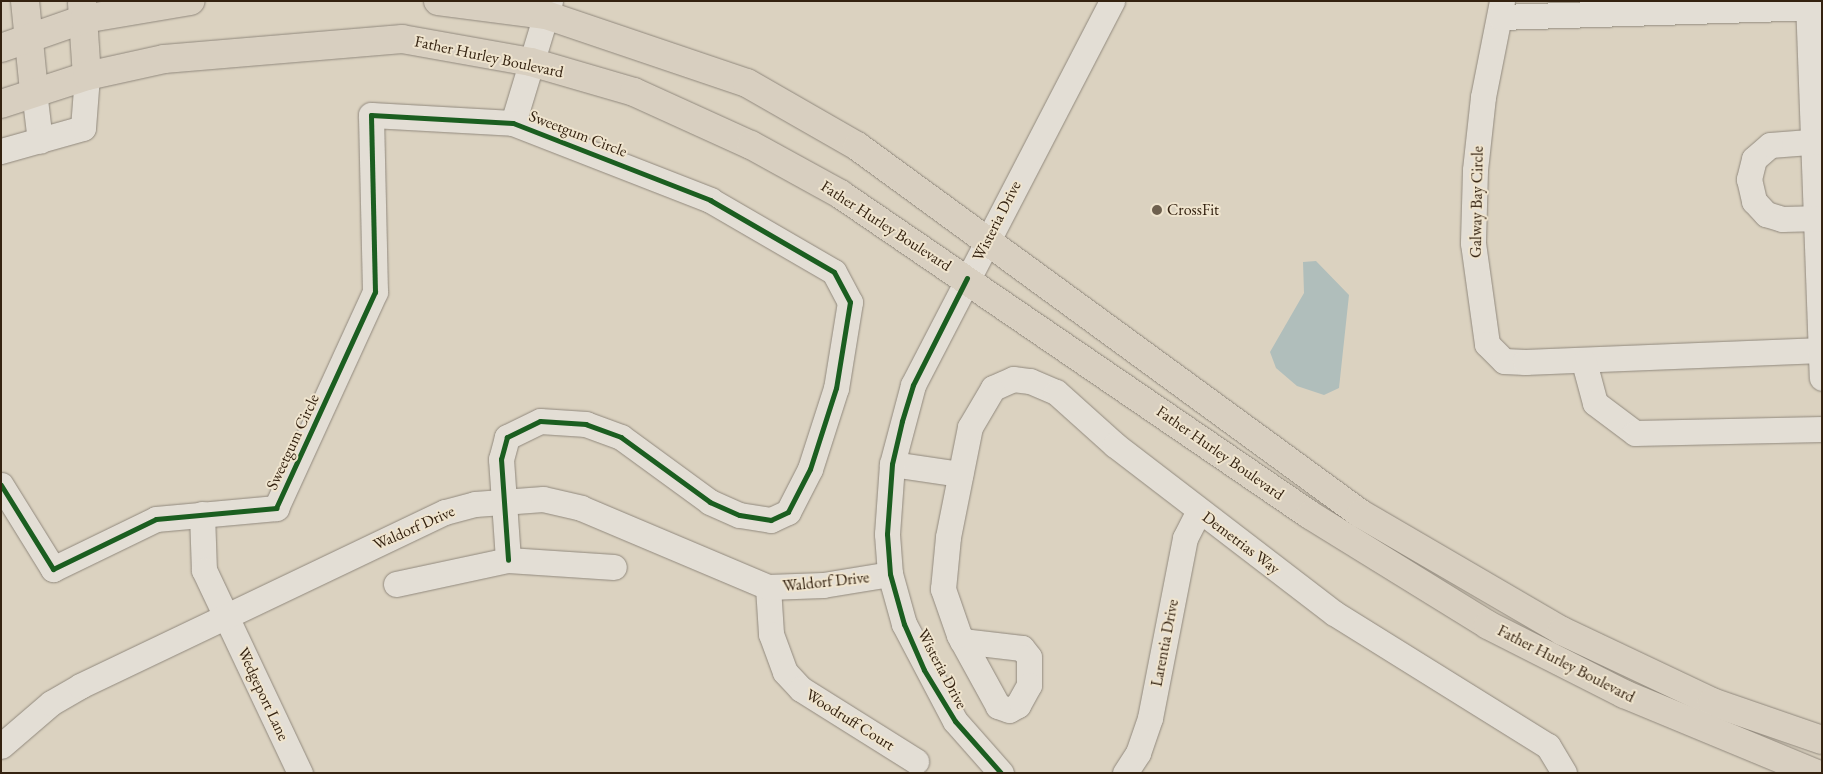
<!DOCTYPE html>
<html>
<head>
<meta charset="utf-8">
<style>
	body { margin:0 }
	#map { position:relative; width:1823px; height:774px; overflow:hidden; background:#dbd2c0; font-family:"EB Garamond",serif }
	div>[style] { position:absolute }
	.water>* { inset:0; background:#b0bebb }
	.roads { filter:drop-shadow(0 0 1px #91897d) drop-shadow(0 0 1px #91897d) }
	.minor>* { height:25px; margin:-12.5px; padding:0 12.5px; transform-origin:12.5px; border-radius:12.5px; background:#e3ded5 }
	.major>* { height:28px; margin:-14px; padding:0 14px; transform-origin:14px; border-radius:14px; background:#d8cfc0 }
	.cycleway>* { height:5px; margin:-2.5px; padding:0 2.5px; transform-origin:2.5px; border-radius:2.5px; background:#1b5e20 }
	.dots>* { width:14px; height:14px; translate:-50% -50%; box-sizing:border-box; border:2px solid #efe4ce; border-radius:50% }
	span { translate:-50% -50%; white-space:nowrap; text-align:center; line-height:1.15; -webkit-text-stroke:4px #efe4ce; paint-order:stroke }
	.street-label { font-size:16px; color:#342210 }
	.poi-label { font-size:16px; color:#342210 }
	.left { translate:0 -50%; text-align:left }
	.frame { position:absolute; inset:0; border:2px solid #342210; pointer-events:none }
</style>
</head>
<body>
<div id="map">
	<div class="water">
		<i style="clip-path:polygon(1316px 261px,1349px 295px,1339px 388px,1324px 395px,1297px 386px,1276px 368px,1270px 352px,1304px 293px,1303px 262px)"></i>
	</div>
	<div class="roads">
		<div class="minor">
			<i style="left:1502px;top:1px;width:98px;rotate:101.2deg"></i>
			<i style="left:1483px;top:97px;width:73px;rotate:96.3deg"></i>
			<i style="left:1475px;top:170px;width:73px;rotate:91.6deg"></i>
			<i style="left:1473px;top:243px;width:102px;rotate:82.1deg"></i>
			<i style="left:1487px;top:344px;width:24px;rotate:45deg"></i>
			<i style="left:1504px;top:361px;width:21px;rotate:3deg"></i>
			<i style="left:1525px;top:362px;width:297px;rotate:-2.3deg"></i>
			<i style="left:1808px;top:1px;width:377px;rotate:87.9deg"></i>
			<i style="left:1500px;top:17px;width:322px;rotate:-1.8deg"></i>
			<i style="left:34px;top:91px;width:50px;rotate:83.2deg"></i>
			<i style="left:513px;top:123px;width:127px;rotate:-73.1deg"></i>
			<i style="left:1822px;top:141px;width:52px;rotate:175.6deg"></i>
			<i style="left:1770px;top:145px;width:21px;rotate:139deg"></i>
			<i style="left:1754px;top:159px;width:21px;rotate:104deg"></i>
			<i style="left:1749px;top:179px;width:23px;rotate:77deg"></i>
			<i style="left:1754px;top:201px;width:18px;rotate:47deg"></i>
			<i style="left:1766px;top:214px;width:17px;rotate:17deg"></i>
			<i style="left:1782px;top:219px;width:40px;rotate:-1.4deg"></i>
			<i style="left:1px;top:151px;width:85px;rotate:-15.7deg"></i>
			<i style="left:83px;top:128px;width:52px;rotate:-85.6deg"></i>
			<i style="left:1584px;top:362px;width:42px;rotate:75deg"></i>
			<i style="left:1595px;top:403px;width:50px;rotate:36.9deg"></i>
			<i style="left:1635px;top:433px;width:187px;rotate:-1.2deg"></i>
			<i style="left:892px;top:464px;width:69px;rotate:8.4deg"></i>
			<i style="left:1px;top:485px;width:99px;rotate:58.2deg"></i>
			<i style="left:53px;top:569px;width:114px;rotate:-25.9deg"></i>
			<i style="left:156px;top:519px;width:121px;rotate:-5.2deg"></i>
			<i style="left:276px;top:508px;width:238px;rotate:-65.4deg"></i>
			<i style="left:375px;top:292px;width:177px;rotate:-91.3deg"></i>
			<i style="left:371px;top:115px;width:142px;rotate:3.2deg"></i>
			<i style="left:513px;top:123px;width:212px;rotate:21.3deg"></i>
			<i style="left:710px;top:200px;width:143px;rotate:30.1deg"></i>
			<i style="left:834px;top:272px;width:34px;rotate:62deg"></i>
			<i style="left:850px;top:302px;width:87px;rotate:99.2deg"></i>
			<i style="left:836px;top:388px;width:85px;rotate:107.8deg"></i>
			<i style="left:810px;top:469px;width:48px;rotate:117.1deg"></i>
			<i style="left:788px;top:512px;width:19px;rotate:155deg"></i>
			<i style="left:771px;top:520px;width:32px;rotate:-171deg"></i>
			<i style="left:739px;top:515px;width:32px;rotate:-156deg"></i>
			<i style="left:710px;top:502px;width:110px;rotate:-143.9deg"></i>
			<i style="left:621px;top:437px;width:37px;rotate:-160deg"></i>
			<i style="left:586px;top:424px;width:46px;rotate:-176.3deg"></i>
			<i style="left:540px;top:421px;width:37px;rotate:154deg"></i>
			<i style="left:507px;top:437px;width:23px;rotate:105deg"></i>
			<i style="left:501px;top:459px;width:101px;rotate:86deg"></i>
			<i style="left:202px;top:514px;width:56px;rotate:88deg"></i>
			<i style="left:204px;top:570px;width:225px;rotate:64.7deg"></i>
			<i style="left:396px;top:584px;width:115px;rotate:-12.1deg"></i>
			<i style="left:508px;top:560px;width:106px;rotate:3.8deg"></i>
			<i style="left:768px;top:587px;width:47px;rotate:86.3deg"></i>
			<i style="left:771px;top:634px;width:40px;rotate:69.8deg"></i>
			<i style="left:785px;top:672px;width:23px;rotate:47deg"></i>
			<i style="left:801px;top:689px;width:136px;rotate:32.1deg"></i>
			<i style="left:962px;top:641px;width:60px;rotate:6.7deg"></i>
			<i style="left:1022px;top:648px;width:11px;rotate:52deg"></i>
			<i style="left:1029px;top:657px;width:28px;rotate:90deg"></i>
			<i style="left:1029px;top:685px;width:23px;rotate:119deg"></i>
			<i style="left:1018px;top:705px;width:10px;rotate:151deg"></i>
			<i style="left:1009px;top:710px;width:12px;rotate:-160deg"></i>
			<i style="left:998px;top:706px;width:81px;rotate:-118.8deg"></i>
			<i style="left:959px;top:635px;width:49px;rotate:-109.2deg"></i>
			<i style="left:943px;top:589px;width:52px;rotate:-84.5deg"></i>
			<i style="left:948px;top:537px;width:112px;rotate:-78.7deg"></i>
			<i style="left:970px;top:427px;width:45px;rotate:-59.5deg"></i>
			<i style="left:993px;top:388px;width:22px;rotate:-24deg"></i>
			<i style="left:1013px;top:379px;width:17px;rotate:7deg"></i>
			<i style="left:1030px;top:381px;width:28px;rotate:23deg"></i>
			<i style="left:1056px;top:392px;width:79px;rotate:41.9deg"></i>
			<i style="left:1115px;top:445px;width:276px;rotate:37.5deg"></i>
			<i style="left:1334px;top:613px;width:252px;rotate:31.9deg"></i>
			<i style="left:1548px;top:746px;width:31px;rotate:59deg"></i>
			<i style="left:1px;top:746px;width:66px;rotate:-40.7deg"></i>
			<i style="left:51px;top:703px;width:34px;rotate:-30deg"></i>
			<i style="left:80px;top:686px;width:404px;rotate:-25.5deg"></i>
			<i style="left:445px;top:512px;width:31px;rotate:-15deg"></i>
			<i style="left:475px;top:504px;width:68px;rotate:-4.2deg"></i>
			<i style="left:543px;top:499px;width:39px;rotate:13deg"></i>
			<i style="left:581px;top:508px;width:203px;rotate:22.9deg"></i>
			<i style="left:768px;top:587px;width:55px;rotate:-2.1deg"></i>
			<i style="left:823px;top:585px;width:68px;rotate:-9.3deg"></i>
			<i style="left:1001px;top:773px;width:69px;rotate:-131.5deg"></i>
			<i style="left:955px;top:721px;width:110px;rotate:-117.7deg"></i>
			<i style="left:904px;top:624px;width:52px;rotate:-105.6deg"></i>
			<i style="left:890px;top:574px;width:40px;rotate:-94.3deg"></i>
			<i style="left:887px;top:534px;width:70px;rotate:-85.9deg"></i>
			<i style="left:892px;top:464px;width:82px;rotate:-75.1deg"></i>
			<i style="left:913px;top:385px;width:433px;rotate:-62.6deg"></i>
			<i style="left:1125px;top:773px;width:24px;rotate:-57deg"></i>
			<i style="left:1138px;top:753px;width:37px;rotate:-71deg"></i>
			<i style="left:1150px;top:718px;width:183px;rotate:-79deg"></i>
			<i style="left:1185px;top:538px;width:31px;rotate:-63deg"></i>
		</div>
		<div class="major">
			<i style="left:25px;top:1px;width:90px;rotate:84.3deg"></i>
			<i style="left:438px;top:1px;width:109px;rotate:7.4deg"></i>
			<i style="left:546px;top:15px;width:212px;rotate:18.7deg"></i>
			<i style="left:747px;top:83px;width:127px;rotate:29.8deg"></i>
			<i style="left:857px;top:146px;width:624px;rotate:36.14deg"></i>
			<i style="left:1361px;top:514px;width:233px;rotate:30.2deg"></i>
			<i style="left:1562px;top:631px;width:166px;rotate:25.3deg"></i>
			<i style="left:1712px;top:702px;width:116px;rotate:19.1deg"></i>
			<i style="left:82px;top:3px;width:73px;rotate:86.1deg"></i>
			<i style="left:1px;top:48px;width:88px;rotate:-19.3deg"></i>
			<i style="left:84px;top:19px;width:108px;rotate:-9.6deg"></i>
			<i style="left:1px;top:104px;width:90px;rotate:-18deg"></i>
			<i style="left:87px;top:76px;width:79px;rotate:-12.4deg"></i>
			<i style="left:164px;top:59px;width:239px;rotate:-4.8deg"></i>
			<i style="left:402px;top:39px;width:131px;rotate:10.1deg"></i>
			<i style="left:531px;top:62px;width:107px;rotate:16.2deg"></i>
			<i style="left:634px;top:92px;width:128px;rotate:24.4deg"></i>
			<i style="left:751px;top:145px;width:102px;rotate:28.8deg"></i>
			<i style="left:840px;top:194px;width:569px;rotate:34.33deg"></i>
			<i style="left:1310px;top:515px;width:209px;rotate:31.7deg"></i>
			<i style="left:1488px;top:625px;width:153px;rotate:26.9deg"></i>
			<i style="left:1624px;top:694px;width:207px;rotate:22.5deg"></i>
		</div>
	</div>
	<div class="cycleway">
		<i style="left:967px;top:278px;width:120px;rotate:116.8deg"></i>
		<i style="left:913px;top:385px;width:38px;rotate:107deg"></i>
		<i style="left:902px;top:421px;width:44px;rotate:103.1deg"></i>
		<i style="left:892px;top:464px;width:70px;rotate:94.1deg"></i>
		<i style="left:887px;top:534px;width:40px;rotate:85.7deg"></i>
		<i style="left:890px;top:574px;width:52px;rotate:74.4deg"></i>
		<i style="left:904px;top:624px;width:50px;rotate:66.5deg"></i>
		<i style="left:924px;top:670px;width:60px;rotate:58.7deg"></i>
		<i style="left:955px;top:721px;width:69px;rotate:48.5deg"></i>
		<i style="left:1px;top:485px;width:99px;rotate:58.2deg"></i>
		<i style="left:53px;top:569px;width:114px;rotate:-25.9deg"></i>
		<i style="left:156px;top:519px;width:121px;rotate:-5.2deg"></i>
		<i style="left:276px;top:508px;width:238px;rotate:-65.4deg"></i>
		<i style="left:375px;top:292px;width:177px;rotate:-91.3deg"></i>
		<i style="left:371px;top:115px;width:142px;rotate:3.2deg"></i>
		<i style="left:513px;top:123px;width:212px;rotate:21.3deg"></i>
		<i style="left:710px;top:200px;width:143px;rotate:30.1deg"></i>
		<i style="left:834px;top:272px;width:34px;rotate:62deg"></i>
		<i style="left:850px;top:302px;width:87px;rotate:99.2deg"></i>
		<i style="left:836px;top:388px;width:85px;rotate:107.8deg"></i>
		<i style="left:810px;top:469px;width:48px;rotate:117.1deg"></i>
		<i style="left:788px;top:512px;width:19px;rotate:155deg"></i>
		<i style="left:771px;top:520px;width:32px;rotate:-171deg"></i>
		<i style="left:739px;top:515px;width:32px;rotate:-156deg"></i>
		<i style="left:710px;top:502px;width:110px;rotate:-143.9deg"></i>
		<i style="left:621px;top:437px;width:37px;rotate:-160deg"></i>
		<i style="left:586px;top:424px;width:46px;rotate:-176.3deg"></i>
		<i style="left:540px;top:421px;width:37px;rotate:154deg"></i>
		<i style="left:507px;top:437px;width:23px;rotate:105deg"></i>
		<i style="left:501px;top:459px;width:101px;rotate:86deg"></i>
	</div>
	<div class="dots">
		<i style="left:1157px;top:210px;background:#6e604e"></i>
	</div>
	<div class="street-label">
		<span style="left:489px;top:57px;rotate:12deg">Father Hurley Boulevard</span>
		<span style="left:578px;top:134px;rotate:21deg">Sweetgum Circle</span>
		<span style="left:1477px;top:202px;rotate:-89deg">Galway Bay Circle</span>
		<span style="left:997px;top:221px;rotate:-63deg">Wisteria Drive</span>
		<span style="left:886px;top:226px;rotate:33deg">Father Hurley Boulevard</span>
		<span style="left:293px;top:442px;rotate:-65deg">Sweetgum Circle</span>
		<span style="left:1220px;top:453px;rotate:35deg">Father Hurley Boulevard</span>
		<span style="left:414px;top:528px;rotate:-24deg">Waldorf Drive</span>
		<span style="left:1241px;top:543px;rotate:37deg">Demetrias Way</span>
		<span style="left:826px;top:582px;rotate:-6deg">Waldorf Drive</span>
		<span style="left:1165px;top:643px;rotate:-79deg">Larentia Drive</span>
		<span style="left:1566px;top:664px;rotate:27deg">Father Hurley Boulevard</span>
		<span style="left:942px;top:669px;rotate:62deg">Wisteria Drive</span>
		<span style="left:263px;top:694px;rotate:65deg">Wedgeport Lane</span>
		<span style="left:850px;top:720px;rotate:32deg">Woodruff Court</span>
	</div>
	<div class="poi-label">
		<span class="left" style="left:1167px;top:210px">CrossFit</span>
	</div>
	<div class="frame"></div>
</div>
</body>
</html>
